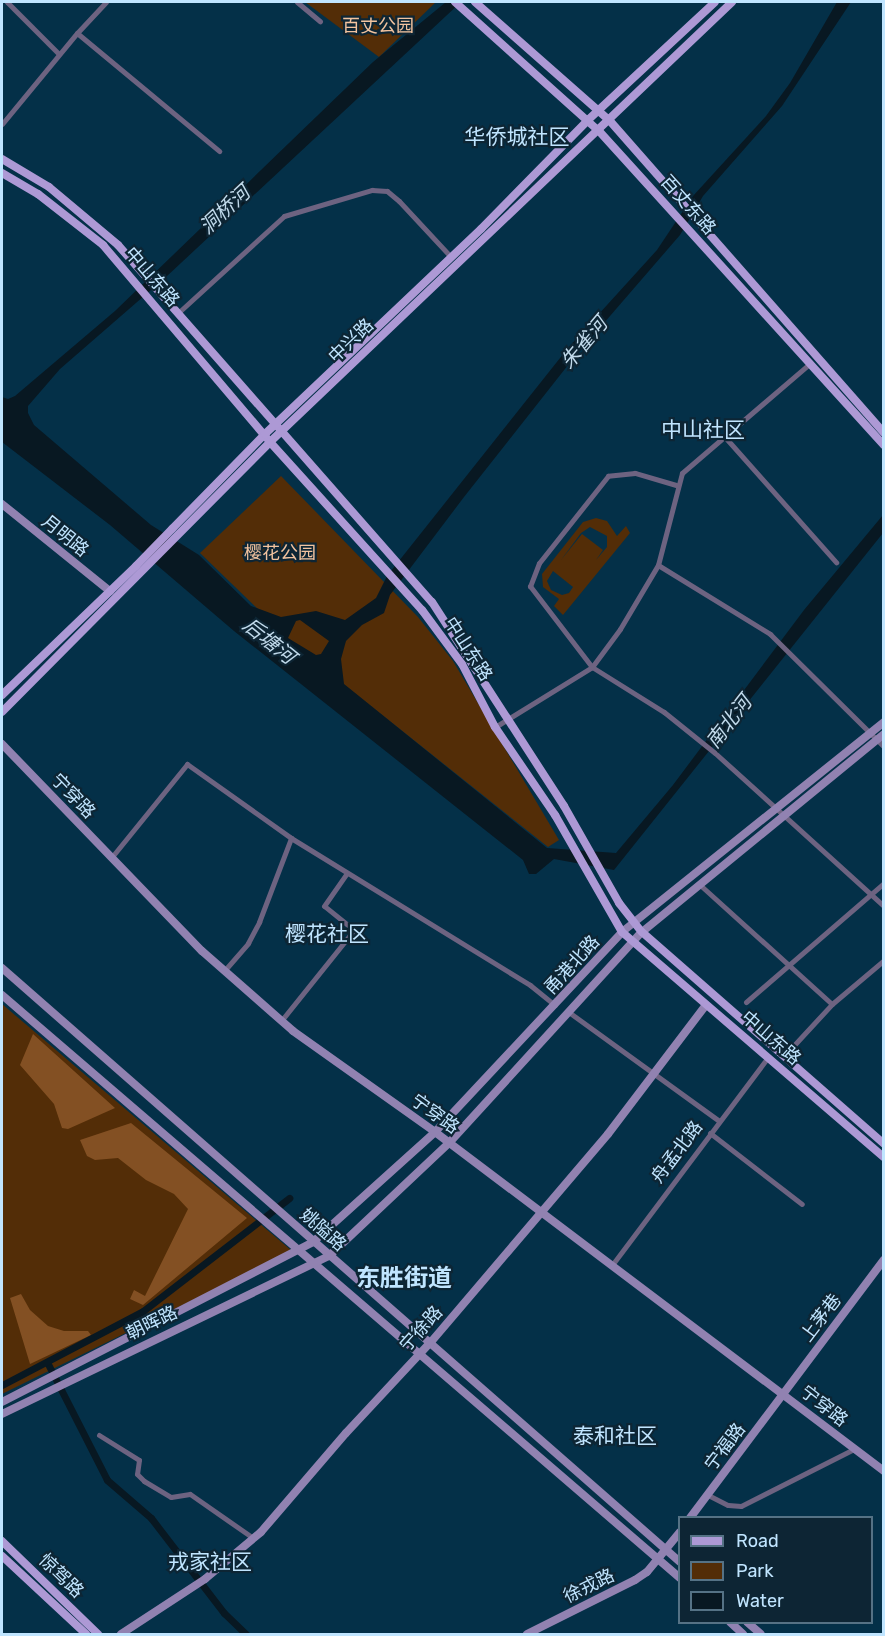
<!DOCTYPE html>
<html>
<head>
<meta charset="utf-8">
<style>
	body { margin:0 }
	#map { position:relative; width:885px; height:1636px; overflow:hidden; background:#043048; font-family:Rubik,"Noto Sans SC",sans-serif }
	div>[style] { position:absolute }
	.green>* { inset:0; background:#532d07 }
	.forest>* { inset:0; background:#835023 }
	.water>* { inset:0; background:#081822 }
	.canal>* { height:7px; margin:-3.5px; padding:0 3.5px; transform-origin:3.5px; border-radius:3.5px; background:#081822 }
	.street>* { height:5px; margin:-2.5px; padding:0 2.5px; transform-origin:2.5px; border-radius:2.5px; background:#6d6381 }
	.secondary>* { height:8px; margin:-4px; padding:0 4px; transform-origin:4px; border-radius:4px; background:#9182b1 }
	.primary>* { height:8px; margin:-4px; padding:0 4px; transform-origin:4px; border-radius:4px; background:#ad99d5 }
	.primary-bridge>* { height:8px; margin:-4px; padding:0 4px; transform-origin:4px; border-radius:4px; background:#ad99d5 }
	span { translate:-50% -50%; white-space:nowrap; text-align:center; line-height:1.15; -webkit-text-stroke:4.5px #0d2534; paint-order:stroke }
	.park-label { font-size:18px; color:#f2c39f }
	.street-label { font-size:18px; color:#c0e5ff }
	.water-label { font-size:20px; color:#c1daeb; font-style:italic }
	.quarter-label { font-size:21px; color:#c0e5ff }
	.district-label { font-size:24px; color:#c0e5ff; font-weight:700 }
	.frame { position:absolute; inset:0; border:3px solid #c0e5ff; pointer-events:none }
	.legend { position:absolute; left:678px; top:1516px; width:195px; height:108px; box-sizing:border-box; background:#0d2534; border:2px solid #557285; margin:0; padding:8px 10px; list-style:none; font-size:18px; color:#c0e5ff }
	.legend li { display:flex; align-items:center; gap:12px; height:30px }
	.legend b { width:30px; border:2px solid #557285 }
</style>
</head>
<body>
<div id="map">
	<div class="green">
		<i style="clip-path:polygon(305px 2px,436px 2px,379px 57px)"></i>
		<i style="clip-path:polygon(281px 476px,418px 617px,453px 661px,559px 840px,548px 847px,298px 648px,200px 553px)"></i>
		<i style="clip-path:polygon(evenodd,596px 518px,607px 521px,617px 536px,626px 526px,630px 533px,563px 615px,554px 606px,559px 599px,543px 587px,542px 574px,583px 522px,596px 518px,590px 527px,607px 536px,607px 547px,596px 560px,603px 550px,582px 534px,561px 560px,581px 533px,590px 527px,596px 518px,553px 571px,573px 587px,569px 593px,562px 595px,551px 590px,547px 581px,553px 571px)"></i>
		<i style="clip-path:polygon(2px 1004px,292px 1251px,2px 1394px)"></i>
	</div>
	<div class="forest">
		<i style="clip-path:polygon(33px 1034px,115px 1108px,68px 1129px,62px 1128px,54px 1104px,20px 1065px)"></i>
		<i style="clip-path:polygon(131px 1123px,247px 1218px,143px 1305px,130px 1299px,134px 1290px,145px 1296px,188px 1209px,174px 1194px,146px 1180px,118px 1158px,95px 1160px,87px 1156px,80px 1140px)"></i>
		<i style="clip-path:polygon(21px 1294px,30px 1310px,48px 1326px,64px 1331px,88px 1331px,91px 1335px,30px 1364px,10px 1298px)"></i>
	</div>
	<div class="water">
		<i style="clip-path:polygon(evenodd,446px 2px,461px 2px,167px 276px,60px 369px,28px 406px,28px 413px,34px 425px,151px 525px,199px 555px,251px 606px,281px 617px,316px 611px,345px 620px,376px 598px,387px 576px,568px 348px,657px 250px,693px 196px,766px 116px,790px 83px,837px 2px,851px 2px,782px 106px,703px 196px,680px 235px,572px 360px,464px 497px,390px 595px,384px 613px,362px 625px,346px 641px,341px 659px,344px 684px,547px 848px,616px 853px,673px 785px,804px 610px,883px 515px,883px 533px,614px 870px,554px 859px,536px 874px,529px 874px,523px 860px,234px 631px,110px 525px,2px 442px,2px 397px,8px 399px,15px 396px,115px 311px,373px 62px,446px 2px,300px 620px,329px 641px,321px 654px,316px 655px,288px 638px,296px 621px,300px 620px)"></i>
	</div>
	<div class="canal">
		<i style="left:47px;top:1362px;width:132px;rotate:63deg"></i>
		<i style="left:107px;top:1480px;width:58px;rotate:40.8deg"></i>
		<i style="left:151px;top:1518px;width:120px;rotate:52.5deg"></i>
		<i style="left:224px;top:1613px;width:30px;rotate:44deg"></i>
		<i style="left:2px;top:1385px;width:159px;rotate:-27.7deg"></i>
		<i style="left:143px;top:1311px;width:185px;rotate:-37.7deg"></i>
	</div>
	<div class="street">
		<i style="left:7px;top:2px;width:72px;rotate:45deg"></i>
		<i style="left:106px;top:2px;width:42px;rotate:133.1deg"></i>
		<i style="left:77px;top:33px;width:185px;rotate:39.7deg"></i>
		<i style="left:297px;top:2px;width:30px;rotate:40deg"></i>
		<i style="left:2px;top:124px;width:118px;rotate:-50.5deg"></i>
		<i style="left:179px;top:312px;width:142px;rotate:-42.4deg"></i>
		<i style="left:284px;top:216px;width:92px;rotate:-16.5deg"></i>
		<i style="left:372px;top:190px;width:15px;rotate:4deg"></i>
		<i style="left:387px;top:191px;width:16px;rotate:40deg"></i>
		<i style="left:399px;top:201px;width:76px;rotate:47.1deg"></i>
		<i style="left:724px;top:436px;width:169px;rotate:48.4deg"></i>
		<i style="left:676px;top:485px;width:43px;rotate:-163.7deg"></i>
		<i style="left:635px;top:473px;width:27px;rotate:174deg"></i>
		<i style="left:608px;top:476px;width:111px;rotate:128.4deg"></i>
		<i style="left:539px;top:563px;width:25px;rotate:111deg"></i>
		<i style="left:530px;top:586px;width:102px;rotate:52.6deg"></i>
		<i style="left:592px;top:667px;width:85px;rotate:32deg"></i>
		<i style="left:664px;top:712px;width:65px;rotate:38.8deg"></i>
		<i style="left:715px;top:753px;width:228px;rotate:42.2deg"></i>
		<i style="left:658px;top:565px;width:132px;rotate:31.6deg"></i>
		<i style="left:770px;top:634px;width:161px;rotate:44.7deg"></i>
		<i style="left:495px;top:727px;width:114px;rotate:-31.7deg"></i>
		<i style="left:592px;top:667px;width:47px;rotate:-53.6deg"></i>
		<i style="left:620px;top:629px;width:74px;rotate:-59.3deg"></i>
		<i style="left:658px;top:565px;width:95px;rotate:-75.4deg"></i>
		<i style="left:682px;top:473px;width:167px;rotate:-40.6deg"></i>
		<i style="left:111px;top:858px;width:121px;rotate:-51deg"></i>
		<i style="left:187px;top:764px;width:128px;rotate:35.4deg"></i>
		<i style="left:699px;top:884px;width:179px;rotate:42.1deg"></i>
		<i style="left:224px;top:971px;width:37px;rotate:-49deg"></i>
		<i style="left:248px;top:943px;width:24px;rotate:-62deg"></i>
		<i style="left:259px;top:922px;width:90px;rotate:-69.1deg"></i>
		<i style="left:291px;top:838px;width:281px;rotate:31.6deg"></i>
		<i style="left:530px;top:985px;width:32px;rotate:39deg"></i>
		<i style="left:746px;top:1002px;width:182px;rotate:-40.8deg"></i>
		<i style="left:570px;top:1013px;width:184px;rotate:35.9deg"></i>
		<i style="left:281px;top:1021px;width:117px;rotate:-51.3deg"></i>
		<i style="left:354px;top:930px;width:38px;rotate:-141deg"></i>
		<i style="left:324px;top:906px;width:40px;rotate:-55.1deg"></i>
		<i style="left:784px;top:1056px;width:71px;rotate:-47.3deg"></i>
		<i style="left:832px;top:1004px;width:68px;rotate:-40.2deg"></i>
		<i style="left:710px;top:1133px;width:116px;rotate:37.7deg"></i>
		<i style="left:612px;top:1265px;width:260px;rotate:-53.1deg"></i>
		<i style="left:99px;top:1435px;width:47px;rotate:32deg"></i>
		<i style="left:139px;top:1460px;width:14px;rotate:98deg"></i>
		<i style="left:137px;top:1474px;width:10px;rotate:45deg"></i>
		<i style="left:144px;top:1481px;width:31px;rotate:31deg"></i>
		<i style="left:171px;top:1497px;width:19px;rotate:-9deg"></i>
		<i style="left:190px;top:1494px;width:77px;rotate:34.9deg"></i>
		<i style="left:708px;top:1495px;width:22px;rotate:27deg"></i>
		<i style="left:728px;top:1505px;width:13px;rotate:4deg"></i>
		<i style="left:741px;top:1506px;width:127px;rotate:-26.8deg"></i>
	</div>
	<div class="secondary">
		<i style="left:2px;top:504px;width:139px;rotate:38.9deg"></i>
		<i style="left:2px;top:744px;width:288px;rotate:46deg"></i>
		<i style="left:202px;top:951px;width:121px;rotate:41.3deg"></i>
		<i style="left:293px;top:1031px;width:174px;rotate:35.4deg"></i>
		<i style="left:435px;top:1132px;width:563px;rotate:37.05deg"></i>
		<i style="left:2px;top:968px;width:901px;rotate:41.22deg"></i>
		<i style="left:2px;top:995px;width:894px;rotate:40.69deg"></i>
		<i style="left:2px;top:1402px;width:350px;rotate:-27.2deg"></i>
		<i style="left:313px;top:1242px;width:164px;rotate:-42deg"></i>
		<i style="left:435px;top:1132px;width:274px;rotate:-46.9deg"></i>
		<i style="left:622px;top:932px;width:336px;rotate:-38.7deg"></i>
		<i style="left:2px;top:1414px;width:363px;rotate:-25.8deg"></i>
		<i style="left:329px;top:1256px;width:165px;rotate:-43.3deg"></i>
		<i style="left:449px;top:1143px;width:286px;rotate:-47.6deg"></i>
		<i style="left:642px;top:932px;width:313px;rotate:-39.3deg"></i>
		<i style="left:690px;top:1518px;width:323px;rotate:-53.1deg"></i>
		<i style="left:730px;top:1622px;width:18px;rotate:43deg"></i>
		<i style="left:747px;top:1622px;width:18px;rotate:41deg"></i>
		<i style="left:121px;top:1634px;width:100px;rotate:-33.2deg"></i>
		<i style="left:205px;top:1579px;width:73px;rotate:-40deg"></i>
		<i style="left:261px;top:1532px;width:130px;rotate:-49.4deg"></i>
		<i style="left:346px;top:1433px;width:125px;rotate:-47deg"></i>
		<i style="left:431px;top:1342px;width:273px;rotate:-49.6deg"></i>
		<i style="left:608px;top:1134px;width:162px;rotate:-52.8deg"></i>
		<i style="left:527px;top:1634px;width:121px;rotate:-26.6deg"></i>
		<i style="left:635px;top:1580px;width:14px;rotate:-34deg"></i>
		<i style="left:647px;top:1572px;width:52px;rotate:-50.5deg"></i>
	</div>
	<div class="primary">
		<i style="left:455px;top:2px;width:193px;rotate:41.9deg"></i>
		<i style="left:599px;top:131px;width:424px;rotate:47.8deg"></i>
		<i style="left:475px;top:2px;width:180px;rotate:41.4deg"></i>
		<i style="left:610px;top:121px;width:415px;rotate:48.7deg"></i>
		<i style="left:2px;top:159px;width:55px;rotate:30.8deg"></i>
		<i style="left:49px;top:187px;width:90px;rotate:40deg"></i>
		<i style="left:118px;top:245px;width:475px;rotate:48.7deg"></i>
		<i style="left:432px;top:602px;width:243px;rotate:57.1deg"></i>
		<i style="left:564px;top:806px;width:112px;rotate:60.4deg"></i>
		<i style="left:619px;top:903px;width:37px;rotate:52deg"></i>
		<i style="left:642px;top:932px;width:322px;rotate:41.2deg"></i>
		<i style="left:2px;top:173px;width:42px;rotate:30.3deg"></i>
		<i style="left:38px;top:194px;width:83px;rotate:38.1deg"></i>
		<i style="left:103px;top:245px;width:258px;rotate:49.7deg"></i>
		<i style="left:270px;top:442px;width:227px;rotate:47.9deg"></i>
		<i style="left:422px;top:610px;width:67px;rotate:53.5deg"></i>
		<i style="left:462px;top:664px;width:71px;rotate:62.4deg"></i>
		<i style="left:495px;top:727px;width:107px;rotate:55.7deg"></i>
		<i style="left:555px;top:815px;width:135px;rotate:60.2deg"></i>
		<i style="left:622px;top:932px;width:345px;rotate:40.7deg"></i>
		<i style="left:172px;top:529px;width:133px;rotate:-45.6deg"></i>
		<i style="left:265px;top:434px;width:298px;rotate:-43.5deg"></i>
		<i style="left:481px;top:229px;width:153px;rotate:-45.5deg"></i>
		<i style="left:588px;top:120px;width:173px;rotate:-42.9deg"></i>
		<i style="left:2px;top:695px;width:186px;rotate:-43.9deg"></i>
		<i style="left:2px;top:712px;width:380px;rotate:-45.2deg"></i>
		<i style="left:270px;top:442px;width:638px;rotate:-43.6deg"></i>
		<i style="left:2px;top:1541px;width:134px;rotate:44.1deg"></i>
		<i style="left:2px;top:1556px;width:115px;rotate:42.9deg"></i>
	</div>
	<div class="primary-bridge">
		<i style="left:136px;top:566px;width:52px;rotate:-45.8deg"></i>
	</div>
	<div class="park-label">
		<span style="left:378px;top:26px">百丈公园</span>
		<span style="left:280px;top:553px">樱花公园</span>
	</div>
	<div class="street-label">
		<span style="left:688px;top:205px;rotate:48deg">百丈东路</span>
		<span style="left:152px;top:277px;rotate:49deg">中山东路</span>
		<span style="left:351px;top:341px;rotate:-44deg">中兴路</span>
		<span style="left:65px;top:536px;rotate:39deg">月明路</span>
		<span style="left:468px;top:649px;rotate:57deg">中山东路</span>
		<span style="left:73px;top:796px;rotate:46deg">宁穿路</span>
		<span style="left:572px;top:965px;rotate:-48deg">甬港北路</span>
		<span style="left:771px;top:1038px;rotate:41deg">中山东路</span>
		<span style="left:435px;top:1114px;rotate:36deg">宁穿路</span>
		<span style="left:677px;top:1152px;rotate:-53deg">舟孟北路</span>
		<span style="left:323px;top:1230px;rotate:41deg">姚隘路</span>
		<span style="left:821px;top:1318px;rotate:-53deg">上茅巷</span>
		<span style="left:152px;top:1323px;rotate:-26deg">朝晖路</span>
		<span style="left:421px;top:1329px;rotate:-48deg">宁徐路</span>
		<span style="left:824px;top:1406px;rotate:38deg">宁穿路</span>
		<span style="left:725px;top:1447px;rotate:-53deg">宁福路</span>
		<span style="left:61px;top:1576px;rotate:44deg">惊驾路</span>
		<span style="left:589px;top:1586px;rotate:-26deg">徐戎路</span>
	</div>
	<div class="water-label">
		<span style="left:225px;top:210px;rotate:-43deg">洞桥河</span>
		<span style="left:584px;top:343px;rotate:-50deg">朱雀河</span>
		<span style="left:269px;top:641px;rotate:39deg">后塘河</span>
		<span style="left:729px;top:722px;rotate:-52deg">南北河</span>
	</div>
	<div class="quarter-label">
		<span style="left:517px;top:137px">华侨城社区</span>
		<span style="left:703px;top:430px">中山社区</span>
		<span style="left:327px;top:934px">樱花社区</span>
		<span style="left:615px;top:1436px">泰和社区</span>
		<span style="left:210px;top:1562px">戎家社区</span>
	</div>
	<div class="district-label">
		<span style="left:404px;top:1279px">东胜街道</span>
	</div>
	<div class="frame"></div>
	<ul class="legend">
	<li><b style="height:8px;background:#ad99d5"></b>Road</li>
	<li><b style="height:16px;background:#532d07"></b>Park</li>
	<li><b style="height:16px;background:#081822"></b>Water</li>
	</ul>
</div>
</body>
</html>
